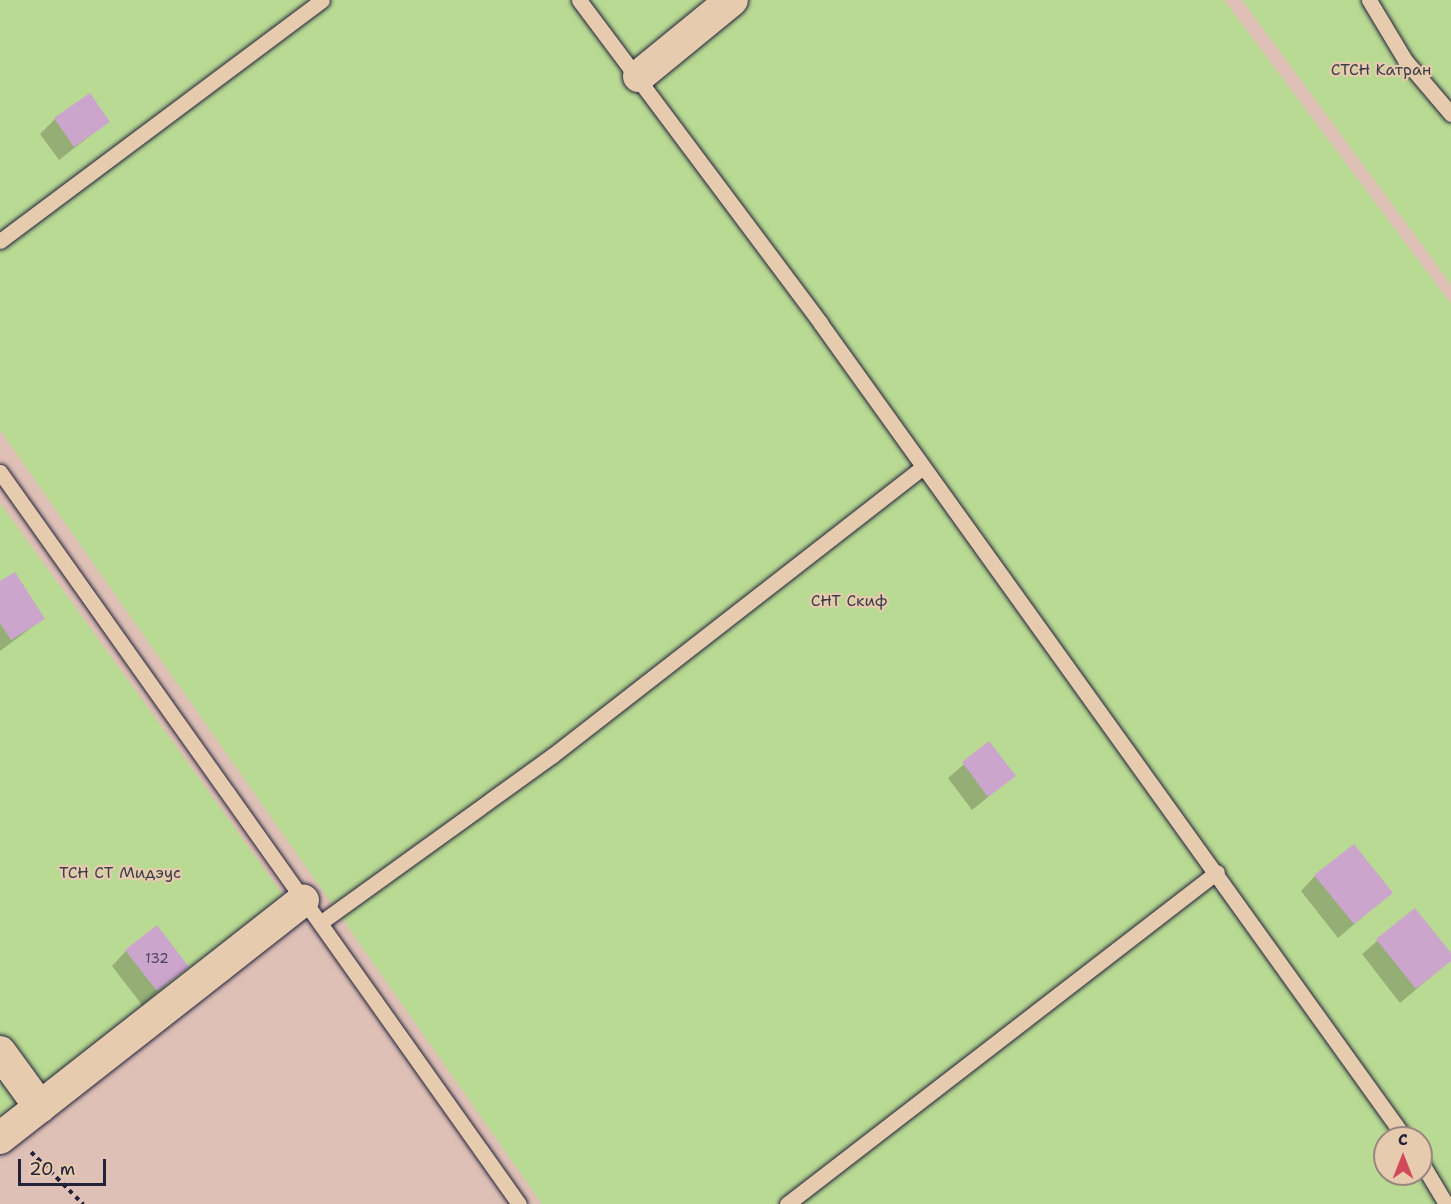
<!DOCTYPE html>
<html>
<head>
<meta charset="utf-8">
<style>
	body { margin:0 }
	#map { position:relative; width:1451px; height:1204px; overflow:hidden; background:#dfc0b7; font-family:"Shantell Sans",sans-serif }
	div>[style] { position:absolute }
	.green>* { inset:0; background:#b9da93 }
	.shadow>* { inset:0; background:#0003 }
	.building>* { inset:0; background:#cca5cd }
	.path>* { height:4px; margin-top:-2px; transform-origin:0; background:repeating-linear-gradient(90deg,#22223b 0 4.5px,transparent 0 9px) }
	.roads { filter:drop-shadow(0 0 2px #22223b) drop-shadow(0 0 2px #22223b) }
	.lane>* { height:15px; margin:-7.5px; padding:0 7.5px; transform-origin:7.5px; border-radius:7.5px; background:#e7cbae }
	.street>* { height:32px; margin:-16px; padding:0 16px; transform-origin:16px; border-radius:16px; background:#e7cbae }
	span { translate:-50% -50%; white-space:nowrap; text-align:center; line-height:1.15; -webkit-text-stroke:4.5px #e7cbae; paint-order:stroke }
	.number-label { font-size:14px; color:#4c4360 }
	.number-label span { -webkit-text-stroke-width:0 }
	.park-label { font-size:16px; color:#393e48 }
	.north { position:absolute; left:1373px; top:1126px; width:60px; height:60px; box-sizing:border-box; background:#e7cbae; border:2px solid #988780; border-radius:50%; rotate:0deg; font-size:16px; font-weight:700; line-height:24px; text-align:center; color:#22223b }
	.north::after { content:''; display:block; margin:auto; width:21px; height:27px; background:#d1495b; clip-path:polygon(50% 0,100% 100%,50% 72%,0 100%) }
	.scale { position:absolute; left:18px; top:1159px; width:88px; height:27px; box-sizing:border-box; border:3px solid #22223b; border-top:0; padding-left:8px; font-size:18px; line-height:21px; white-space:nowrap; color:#22223b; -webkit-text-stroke:4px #e7cbae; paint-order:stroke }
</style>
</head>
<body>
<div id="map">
	<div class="green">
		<i style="clip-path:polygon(evenodd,0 0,1224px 0,1451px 304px,1451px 1204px,542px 1204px,0 430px,0 0,1385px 1138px,1421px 1138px,1421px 1174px,1385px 1174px,1385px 1138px)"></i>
		<i style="clip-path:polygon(1242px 0,1451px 0,1451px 285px,1442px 272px)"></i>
		<i style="clip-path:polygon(0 503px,284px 896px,0 1119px)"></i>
	</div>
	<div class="shadow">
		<i style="clip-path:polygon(55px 119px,108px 122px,59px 160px,40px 134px)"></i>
		<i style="clip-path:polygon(0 583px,43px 619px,0 651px)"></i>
		<i style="clip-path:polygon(989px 743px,1014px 776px,972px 810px,948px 778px)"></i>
		<i style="clip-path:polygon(1315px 876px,1391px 893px,1338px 938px,1301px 891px)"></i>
		<i style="clip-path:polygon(1414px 910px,1451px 960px,1400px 1003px,1362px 954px)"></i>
		<i style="clip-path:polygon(126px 951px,187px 967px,142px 1005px,112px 966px)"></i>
	</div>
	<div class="building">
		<i style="clip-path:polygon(90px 93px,110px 122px,74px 147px,54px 118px)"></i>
		<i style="clip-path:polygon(15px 572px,45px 619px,11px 640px,0 623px,0 581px)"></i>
		<i style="clip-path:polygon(989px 741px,1016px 776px,988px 797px,962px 762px)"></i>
		<i style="clip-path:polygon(1354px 844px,1393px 893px,1354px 924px,1314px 875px)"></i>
		<i style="clip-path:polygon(1415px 908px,1451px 953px,1451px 961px,1416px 989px,1376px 939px)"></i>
		<i style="clip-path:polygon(157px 925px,189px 967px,157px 991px,125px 950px)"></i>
	</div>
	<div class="path">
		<i style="left:31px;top:1152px;width:74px;rotate:45deg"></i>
	</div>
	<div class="roads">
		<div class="lane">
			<i style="left:579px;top:0;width:404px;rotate:53.2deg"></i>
			<i style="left:821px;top:324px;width:1002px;rotate:54.34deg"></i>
			<i style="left:1369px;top:0;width:70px;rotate:59deg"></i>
			<i style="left:1405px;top:60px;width:71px;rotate:49.6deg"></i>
			<i style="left:0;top:241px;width:402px;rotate:-36.8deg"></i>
			<i style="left:0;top:472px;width:897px;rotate:54.66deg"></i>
			<i style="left:320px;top:923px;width:287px;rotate:-35.8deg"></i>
			<i style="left:553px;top:755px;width:467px;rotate:-37.9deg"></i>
			<i style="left:1421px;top:1162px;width:49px;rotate:59.2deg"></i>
			<i style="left:787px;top:1204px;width:543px;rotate:-37.67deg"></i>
		</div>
		<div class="street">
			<i style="left:639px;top:76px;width:120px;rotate:-39.3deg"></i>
			<i style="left:0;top:1052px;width:68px;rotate:54deg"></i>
			<i style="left:0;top:1138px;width:385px;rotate:-38.1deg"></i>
		</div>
	</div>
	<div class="number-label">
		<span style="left:157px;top:958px">132</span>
	</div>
	<div class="park-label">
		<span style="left:1381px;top:70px">СТСН Катран</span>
		<span style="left:849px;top:601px">СНТ Скиф</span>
		<span style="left:120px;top:873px">ТСН СТ Мидэус</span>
	</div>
	<div class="north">С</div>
	<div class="scale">20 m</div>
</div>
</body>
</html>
